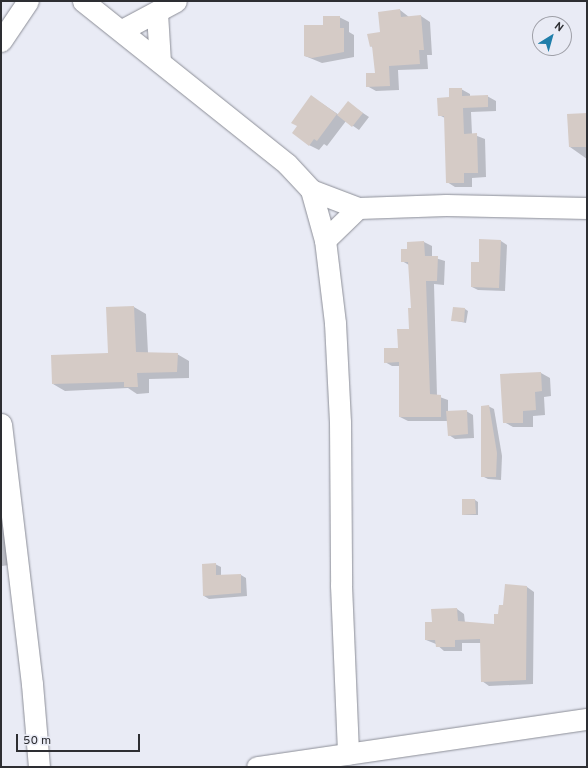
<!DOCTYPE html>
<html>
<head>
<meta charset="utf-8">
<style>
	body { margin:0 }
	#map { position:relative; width:588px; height:768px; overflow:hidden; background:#e9ebf5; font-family:Overpass,sans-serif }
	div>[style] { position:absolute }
	.shadow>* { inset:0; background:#0003 }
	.building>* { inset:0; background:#d5cbc6 }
	.roads { filter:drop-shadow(0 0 1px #8c8e97) drop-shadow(0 0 1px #8c8e97) }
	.minor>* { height:21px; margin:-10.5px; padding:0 10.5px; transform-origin:10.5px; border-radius:10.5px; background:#fff }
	span { translate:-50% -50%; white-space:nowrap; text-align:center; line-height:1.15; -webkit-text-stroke:3px #e9ebf5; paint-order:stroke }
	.frame { position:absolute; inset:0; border:2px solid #2d2e32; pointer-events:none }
	.north { position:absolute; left:532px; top:16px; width:40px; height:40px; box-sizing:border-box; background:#e9ebf5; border:1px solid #9e9fa7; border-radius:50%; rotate:37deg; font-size:11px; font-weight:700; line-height:16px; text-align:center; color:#2d2e32 }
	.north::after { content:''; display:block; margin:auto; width:14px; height:18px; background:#1f7eaa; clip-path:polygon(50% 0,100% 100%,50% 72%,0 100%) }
	.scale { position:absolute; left:16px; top:734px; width:124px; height:18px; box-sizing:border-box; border:2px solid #2d2e32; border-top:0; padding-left:5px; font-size:12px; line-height:14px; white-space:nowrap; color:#2d2e32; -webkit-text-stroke:3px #e9ebf5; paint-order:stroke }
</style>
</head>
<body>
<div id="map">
	<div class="shadow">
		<i style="clip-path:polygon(400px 10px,409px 17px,421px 16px,430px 22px,432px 55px,427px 55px,428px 69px,398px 70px,399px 90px,376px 91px,367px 86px,376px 74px,373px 48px,371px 46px)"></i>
		<i style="clip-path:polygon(339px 17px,349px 22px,349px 32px,354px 35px,354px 57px,322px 63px,305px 56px,324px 26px)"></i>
		<i style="clip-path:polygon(461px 89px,470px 94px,470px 97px,487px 96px,496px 101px,496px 111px,471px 112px,472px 134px,485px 139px,486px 177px,472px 178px,472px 187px,455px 187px,447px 182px,445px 118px,439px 115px,450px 98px)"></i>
		<i style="clip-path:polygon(320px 102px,339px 115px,348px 103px,369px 117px,359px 130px,346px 121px,327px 146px,324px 144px,319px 150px,309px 145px)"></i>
		<i style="clip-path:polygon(587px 114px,587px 159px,570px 147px)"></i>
		<i style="clip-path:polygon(501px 241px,507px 245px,505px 291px,478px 290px,472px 287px,479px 263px)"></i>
		<i style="clip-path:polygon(424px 242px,432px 246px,432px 257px,445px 261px,444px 285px,434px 284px,437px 396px,448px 400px,448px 412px,466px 411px,473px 415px,474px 438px,455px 439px,449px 435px,448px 421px,408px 421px,400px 417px,400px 366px,392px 366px,385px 362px,399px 349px,410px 330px,412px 309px,409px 265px,402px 261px,408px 250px,408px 243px)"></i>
		<i style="clip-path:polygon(134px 307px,146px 314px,148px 353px,177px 354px,189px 361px,189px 378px,149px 379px,149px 393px,137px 394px,128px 388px,65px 391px,53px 384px,109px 354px)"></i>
		<i style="clip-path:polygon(465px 309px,468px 311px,466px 323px,452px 320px)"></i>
		<i style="clip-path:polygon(541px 373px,550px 378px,551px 396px,544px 397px,545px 415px,533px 416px,533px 427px,513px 427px,504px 422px)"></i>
		<i style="clip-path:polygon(488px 406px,494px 409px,502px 456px,501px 480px,488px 479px,482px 476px)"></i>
		<i style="clip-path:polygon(1px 456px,16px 564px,2px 566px,1px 565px)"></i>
		<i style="clip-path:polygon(475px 500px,478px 502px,478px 515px,463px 515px)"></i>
		<i style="clip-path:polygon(215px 564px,221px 567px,221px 576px,241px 575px,246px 578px,247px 596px,209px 599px,204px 596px)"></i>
		<i style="clip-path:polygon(527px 587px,534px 592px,533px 684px,489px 686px,482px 681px,481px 643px,462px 643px,462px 651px,444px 651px,436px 644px,426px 640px,433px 623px,432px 610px,457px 609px,464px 614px,465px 623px,495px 625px,504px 606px)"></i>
	</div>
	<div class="building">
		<i style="clip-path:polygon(400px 9px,401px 17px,421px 15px,424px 50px,419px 50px,420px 64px,389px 66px,390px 86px,366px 87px,366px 73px,375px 73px,372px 46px,370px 47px,367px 34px,380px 32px,378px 12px)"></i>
		<i style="clip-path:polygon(323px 16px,340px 16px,340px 28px,344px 28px,344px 52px,312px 58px,304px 56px,304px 25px,323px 25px)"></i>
		<i style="clip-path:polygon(449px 88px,462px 88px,462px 96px,488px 95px,488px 107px,463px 108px,464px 134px,477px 133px,478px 173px,464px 173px,464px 183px,446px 183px,444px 116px,438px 116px,437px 98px,449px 97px)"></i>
		<i style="clip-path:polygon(311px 95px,337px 114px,317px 141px,314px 139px,309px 146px,292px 133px,297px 126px,291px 123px)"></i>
		<i style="clip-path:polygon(348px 101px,363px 113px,352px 127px,337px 115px)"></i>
		<i style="clip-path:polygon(587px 113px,587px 147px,569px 147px,567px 114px)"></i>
		<i style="clip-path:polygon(479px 239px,501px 240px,499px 288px,471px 287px,471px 262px,479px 262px)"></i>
		<i style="clip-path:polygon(424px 241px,425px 256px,438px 256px,437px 281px,426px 281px,430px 394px,441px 395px,441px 417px,399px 417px,399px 362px,384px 363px,384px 348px,398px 348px,397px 329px,409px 329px,408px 308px,411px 308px,408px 262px,401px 262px,401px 249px,407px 249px,407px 242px)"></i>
		<i style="clip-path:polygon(134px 306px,136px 352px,178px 353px,177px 372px,137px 373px,138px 387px,124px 387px,124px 382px,52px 384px,51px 355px,108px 353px,106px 307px)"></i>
		<i style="clip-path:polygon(453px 307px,465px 308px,464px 322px,451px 321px)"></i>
		<i style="clip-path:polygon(541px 372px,542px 391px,535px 392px,536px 410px,523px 411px,523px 423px,503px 423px,500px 374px)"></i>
		<i style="clip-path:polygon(489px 405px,497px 453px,496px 477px,481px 477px,481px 406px)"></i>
		<i style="clip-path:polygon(467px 410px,468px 434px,448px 436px,446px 411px)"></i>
		<i style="clip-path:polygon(462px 499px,475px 499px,476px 514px,462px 515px)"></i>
		<i style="clip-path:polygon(216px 563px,216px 575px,241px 574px,241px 593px,203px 596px,202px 564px)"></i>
		<i style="clip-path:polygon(505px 584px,527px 586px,526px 680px,481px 682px,480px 639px,455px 640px,455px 647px,436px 647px,435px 640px,425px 640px,425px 622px,432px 622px,431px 609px,457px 608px,458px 621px,494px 624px,494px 614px,498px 614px,499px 605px,503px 605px)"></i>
	</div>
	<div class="roads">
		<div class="minor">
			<i style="left:83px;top:1px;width:261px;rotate:38.6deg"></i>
			<i style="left:287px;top:164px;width:35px;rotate:47deg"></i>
			<i style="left:311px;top:190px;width:52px;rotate:74.4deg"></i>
			<i style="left:325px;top:240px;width:84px;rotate:83.1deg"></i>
			<i style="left:335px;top:323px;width:99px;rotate:87.1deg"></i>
			<i style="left:340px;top:422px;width:163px;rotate:89.6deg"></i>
			<i style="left:341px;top:585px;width:169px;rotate:87.6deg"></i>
			<i style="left:157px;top:13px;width:49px;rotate:86.5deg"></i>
			<i style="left:122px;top:30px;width:61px;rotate:-28.2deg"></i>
			<i style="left:1px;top:41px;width:48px;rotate:-56deg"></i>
			<i style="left:311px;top:190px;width:50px;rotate:21deg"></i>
			<i style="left:358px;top:208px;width:88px;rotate:-2deg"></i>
			<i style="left:446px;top:205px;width:141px;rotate:1.2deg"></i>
			<i style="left:325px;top:240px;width:46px;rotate:-44.1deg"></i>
			<i style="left:1px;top:424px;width:262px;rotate:83.2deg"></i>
			<i style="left:32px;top:684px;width:83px;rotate:85.2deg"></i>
			<i style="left:257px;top:767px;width:333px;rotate:-8.3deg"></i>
		</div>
	</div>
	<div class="frame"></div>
	<div class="north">N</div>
	<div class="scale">50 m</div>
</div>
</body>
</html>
